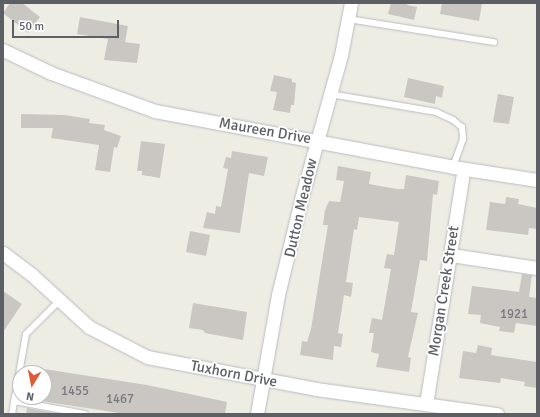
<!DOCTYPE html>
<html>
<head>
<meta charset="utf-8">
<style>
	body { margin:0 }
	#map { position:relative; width:540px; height:417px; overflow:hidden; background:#eeede4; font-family:Signika,sans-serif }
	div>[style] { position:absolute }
	.building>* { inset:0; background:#cac7c2 }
	.roads { filter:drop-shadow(0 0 1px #b9bbc0) drop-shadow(0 0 1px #b9bbc0) }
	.service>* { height:6px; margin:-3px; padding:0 3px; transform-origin:3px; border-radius:3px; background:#fff }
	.minor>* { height:13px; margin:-6.5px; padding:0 6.5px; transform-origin:6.5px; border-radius:6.5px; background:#fff }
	span { translate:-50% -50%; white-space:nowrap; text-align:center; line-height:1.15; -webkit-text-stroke:3.5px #fff; paint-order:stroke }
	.number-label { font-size:13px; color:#78797c }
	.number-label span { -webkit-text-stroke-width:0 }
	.street-label { font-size:15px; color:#5c5f64 }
	.frame { position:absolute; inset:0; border:4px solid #5c5f64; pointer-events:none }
	.north { position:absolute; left:12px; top:365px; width:40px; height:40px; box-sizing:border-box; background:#fff; border:1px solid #bebfc1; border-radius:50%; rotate:190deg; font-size:11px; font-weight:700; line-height:16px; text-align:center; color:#5c5f64 }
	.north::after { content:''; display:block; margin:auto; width:14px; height:18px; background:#df5c39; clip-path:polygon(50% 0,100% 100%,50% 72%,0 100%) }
	.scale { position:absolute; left:12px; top:20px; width:107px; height:18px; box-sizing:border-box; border:2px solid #5c5f64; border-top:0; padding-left:5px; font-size:12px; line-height:14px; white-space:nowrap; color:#5c5f64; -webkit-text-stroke:3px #fff; paint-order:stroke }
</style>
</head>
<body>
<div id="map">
	<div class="building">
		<i style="clip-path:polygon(10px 3px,22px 3px,40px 17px,28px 33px,3px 13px)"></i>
		<i style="clip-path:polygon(391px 3px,408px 3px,407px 5px,417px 7px,414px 20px,388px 14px)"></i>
		<i style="clip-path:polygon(442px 3px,482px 3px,479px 21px,440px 14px)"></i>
		<i style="clip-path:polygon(80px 17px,128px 26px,125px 42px,140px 44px,137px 63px,104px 60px,108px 39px,77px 34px)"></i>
		<i style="clip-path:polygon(274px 75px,292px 79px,292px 82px,296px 83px,294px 105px,291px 105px,290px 113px,273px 110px,277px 92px,270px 91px)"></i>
		<i style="clip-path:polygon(408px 78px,444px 86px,442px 98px,436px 96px,435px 104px,404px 97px)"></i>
		<i style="clip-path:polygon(498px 94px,514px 97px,509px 124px,493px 122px)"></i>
		<i style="clip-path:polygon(21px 114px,64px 115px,90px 119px,89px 123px,105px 125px,104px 130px,121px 136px,117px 148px,114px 147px,110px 172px,95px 170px,99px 145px,51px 138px,53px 128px,21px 128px)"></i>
		<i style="clip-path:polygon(141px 141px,165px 144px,160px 178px,142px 175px,142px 171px,137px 171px)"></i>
		<i style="clip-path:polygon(232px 151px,268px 157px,264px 176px,249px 173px,240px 233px,203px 228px,207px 212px,215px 214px,216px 206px,221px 207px,228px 169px,223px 168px,226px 157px,231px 158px)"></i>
		<i style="clip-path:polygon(338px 166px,371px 172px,369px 184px,397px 189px,404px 189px,406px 175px,439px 181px,437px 195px,433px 194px,427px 261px,420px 260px,416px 283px,411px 312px,418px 313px,408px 357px,411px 358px,409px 372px,376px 367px,379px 354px,371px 352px,374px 333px,369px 333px,372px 318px,382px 320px,391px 269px,384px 268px,387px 254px,394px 255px,399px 222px,359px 217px,357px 230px,354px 229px,346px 282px,353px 283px,351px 297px,344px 295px,338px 333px,343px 334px,341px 347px,334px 346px,333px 360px,300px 355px,302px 341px,307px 342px,311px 329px,328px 225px,323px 225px,325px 210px,329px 201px,340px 202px,344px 181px,336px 180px)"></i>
		<i style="clip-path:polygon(506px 197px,519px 199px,518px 204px,537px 208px,537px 229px,529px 228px,528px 235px,486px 230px,490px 202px,505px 204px)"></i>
		<i style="clip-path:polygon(190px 231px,210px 235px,206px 256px,186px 252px)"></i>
		<i style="clip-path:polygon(522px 274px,532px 275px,529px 297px,537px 298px,537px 326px,516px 323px,514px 333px,499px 331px,500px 327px,480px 323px,481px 315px,468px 314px,472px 286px,519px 292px)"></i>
		<i style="clip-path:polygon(3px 291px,22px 304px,3px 332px)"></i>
		<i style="clip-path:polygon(193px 303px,247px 312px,243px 340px,205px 333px,203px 330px,189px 328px)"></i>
		<i style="clip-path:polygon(478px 345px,492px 348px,491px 355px,537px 362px,537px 388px,524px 386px,525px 382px,501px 378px,500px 383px,459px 378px,463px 351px,476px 353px)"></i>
		<i style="clip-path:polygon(44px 369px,147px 385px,218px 400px,227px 402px,225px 414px,125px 414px,29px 399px,29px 397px,44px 397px)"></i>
		<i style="clip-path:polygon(27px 408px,60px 414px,26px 414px)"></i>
	</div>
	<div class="roads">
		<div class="service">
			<i style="left:348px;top:19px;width:148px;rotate:9deg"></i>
			<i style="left:330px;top:94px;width:108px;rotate:9.6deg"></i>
			<i style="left:436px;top:112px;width:19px;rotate:25deg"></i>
			<i style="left:453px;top:120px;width:11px;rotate:38deg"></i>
			<i style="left:462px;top:127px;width:12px;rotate:85deg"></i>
			<i style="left:463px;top:139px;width:30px;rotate:110deg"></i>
			<i style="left:14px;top:401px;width:72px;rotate:10.4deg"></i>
			<i style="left:12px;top:414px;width:81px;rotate:-80.1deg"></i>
			<i style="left:26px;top:334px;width:48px;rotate:-45deg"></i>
		</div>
		<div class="minor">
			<i style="left:3px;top:50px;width:53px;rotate:25.6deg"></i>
			<i style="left:51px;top:73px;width:111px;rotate:20.1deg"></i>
			<i style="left:155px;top:111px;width:303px;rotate:10.6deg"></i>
			<i style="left:453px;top:167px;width:85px;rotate:8.8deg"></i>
			<i style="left:3px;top:253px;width:35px;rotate:37deg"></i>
			<i style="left:31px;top:274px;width:79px;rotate:42.4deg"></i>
			<i style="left:89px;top:327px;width:65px;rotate:27.3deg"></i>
			<i style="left:147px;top:357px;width:172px;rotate:10.7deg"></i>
			<i style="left:316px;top:389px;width:183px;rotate:7.9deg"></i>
			<i style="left:451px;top:255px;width:87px;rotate:8.6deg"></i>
			<i style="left:426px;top:404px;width:229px;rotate:-80.9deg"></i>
			<i style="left:257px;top:414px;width:121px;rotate:-80deg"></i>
			<i style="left:278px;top:295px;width:106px;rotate:-76.4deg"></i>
			<i style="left:303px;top:192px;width:142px;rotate:-74.5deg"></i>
			<i style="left:341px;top:55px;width:53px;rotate:-79.1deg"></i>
		</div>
	</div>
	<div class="number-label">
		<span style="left:514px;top:314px">1921</span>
		<span style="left:75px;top:391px">1455</span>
		<span style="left:120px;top:399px">1467</span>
	</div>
	<div class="street-label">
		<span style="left:265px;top:131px;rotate:10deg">Maureen Drive</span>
		<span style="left:301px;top:208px;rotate:-77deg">Dutton Meadow</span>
		<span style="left:444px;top:291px;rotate:-81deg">Morgan Creek Street</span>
		<span style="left:234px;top:374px;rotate:11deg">Tuxhorn Drive</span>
	</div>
	<div class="frame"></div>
	<div class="north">N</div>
	<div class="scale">50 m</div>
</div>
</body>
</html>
